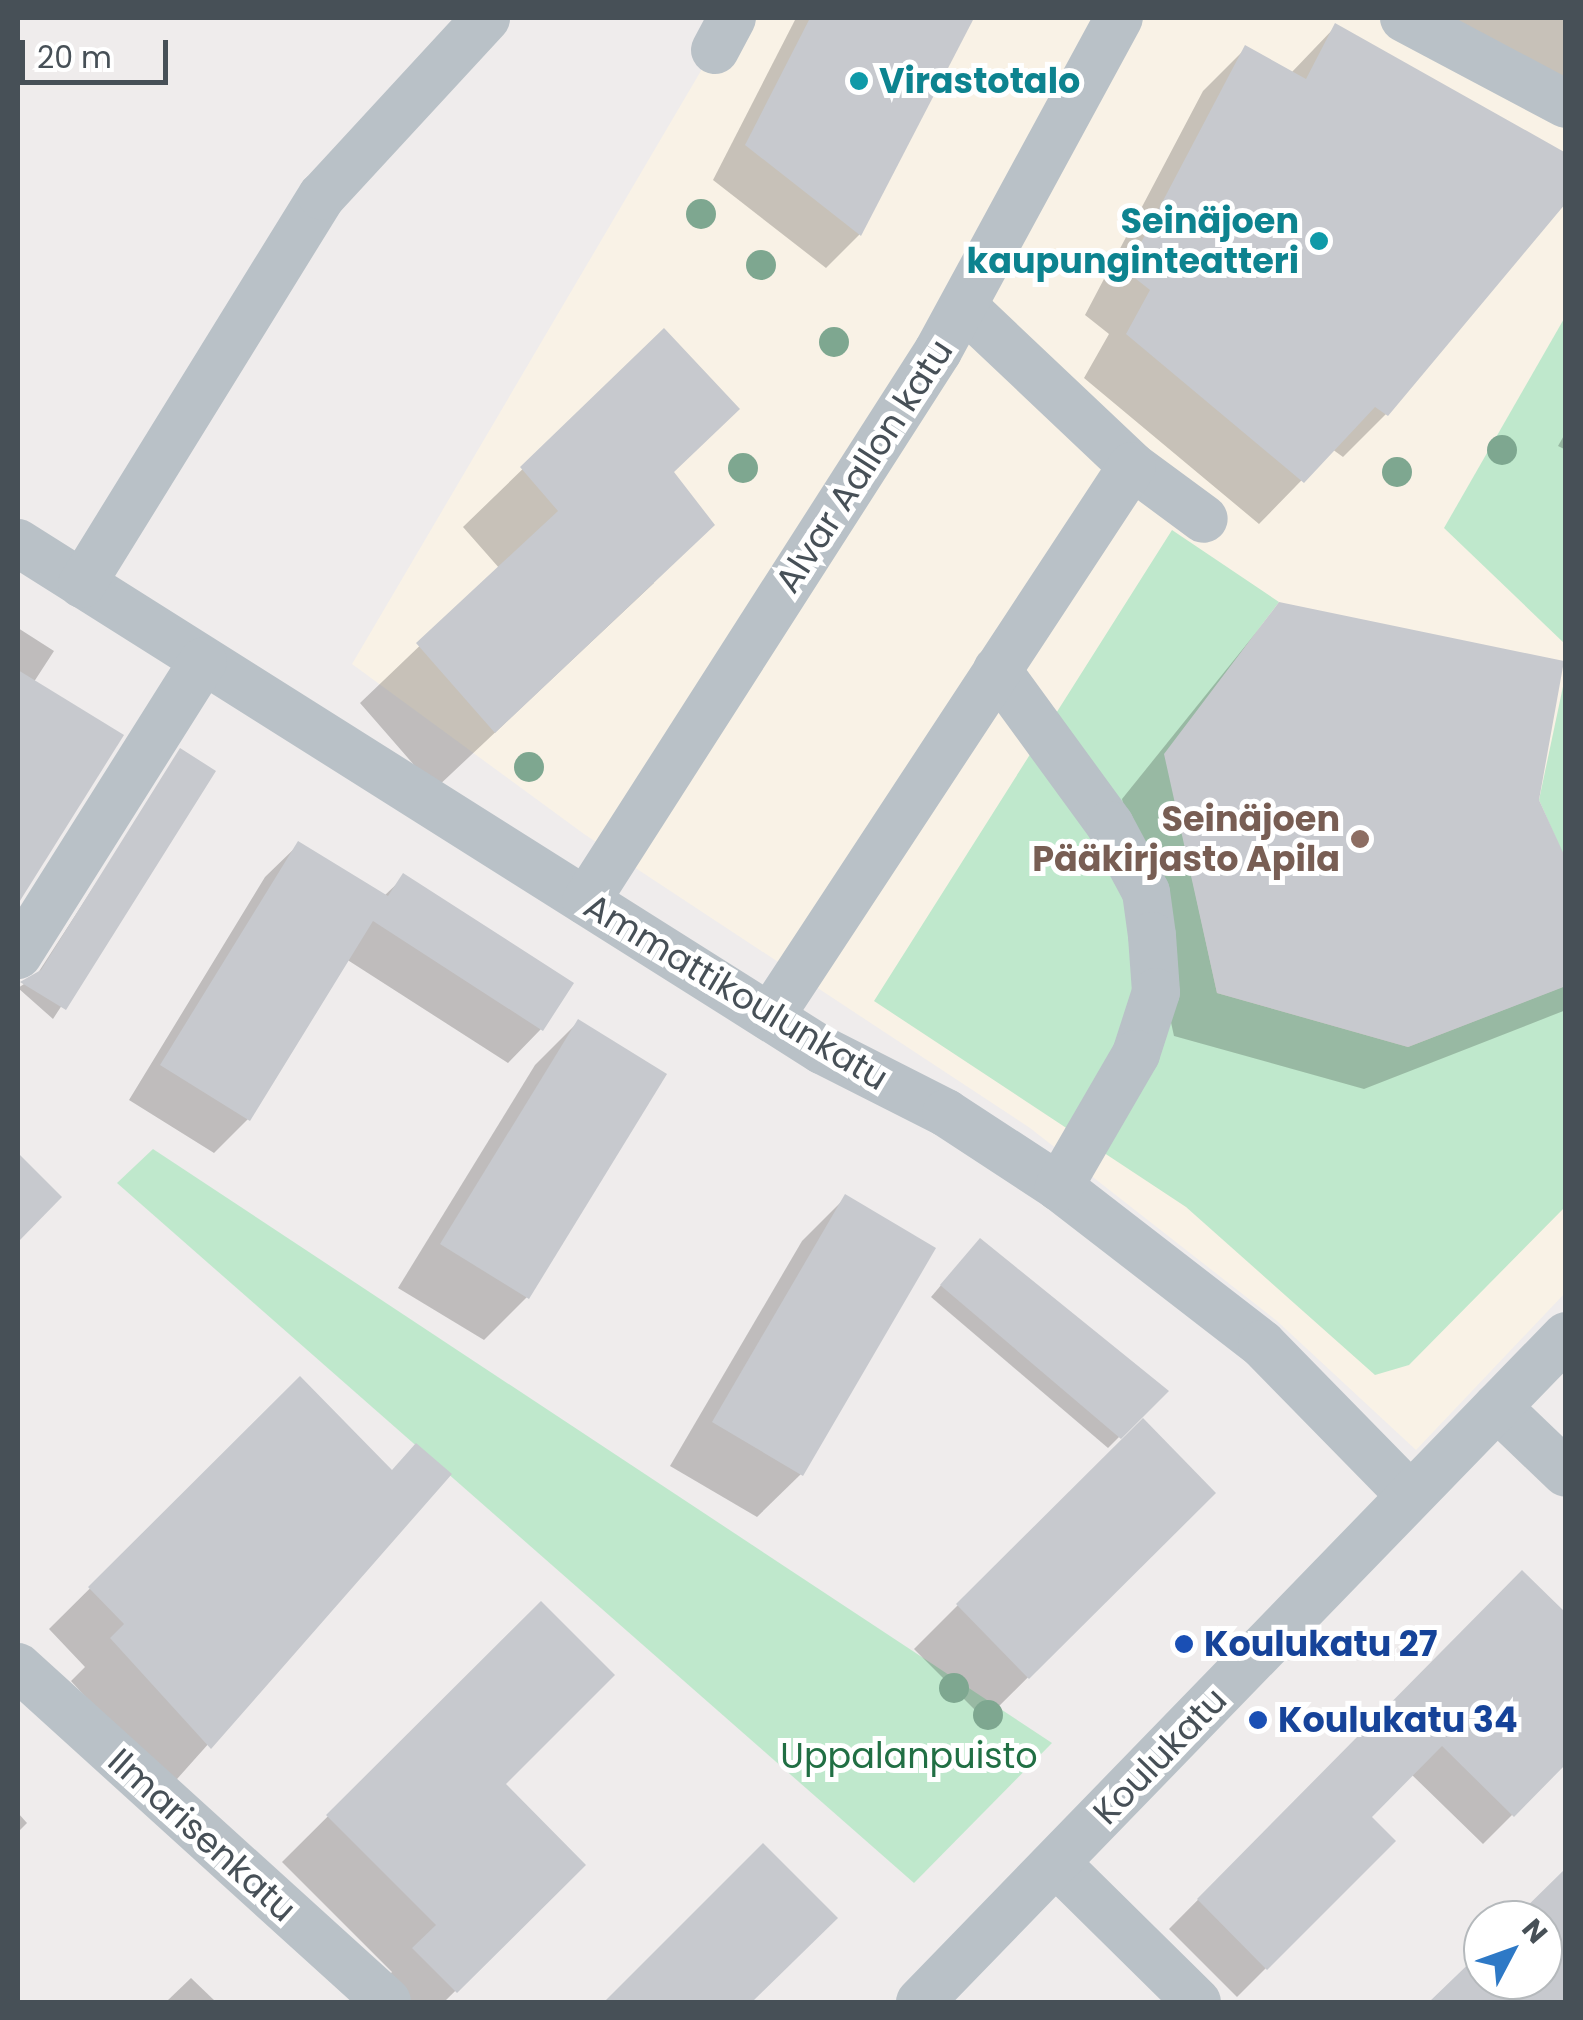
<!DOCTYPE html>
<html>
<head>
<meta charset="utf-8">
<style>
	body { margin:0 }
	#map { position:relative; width:1583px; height:2020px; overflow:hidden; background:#efecec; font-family:Poppins,sans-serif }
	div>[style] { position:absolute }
	.commercial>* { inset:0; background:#f9f2e6 }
	.green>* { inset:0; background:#bfe8cc }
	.shadow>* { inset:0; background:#0003 }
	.building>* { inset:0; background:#c7c9ce }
	.minor>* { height:48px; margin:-24px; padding:0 24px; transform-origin:24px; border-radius:24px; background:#b9c1c7 }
	.trees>* { width:30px; height:30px; margin:-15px; border-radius:50%; background:#7ea790 }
	.dots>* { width:28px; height:28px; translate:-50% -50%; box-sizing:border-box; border:5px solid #fff; border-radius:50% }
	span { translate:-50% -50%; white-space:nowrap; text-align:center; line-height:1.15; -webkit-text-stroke:10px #fff; paint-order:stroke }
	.culture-label { font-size:35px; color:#0d838f; font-weight:700 }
	.left { translate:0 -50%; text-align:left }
	.right { translate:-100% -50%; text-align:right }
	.street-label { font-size:35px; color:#475057 }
	.education-label { font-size:35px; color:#785e54; font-weight:700 }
	.transit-label { font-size:35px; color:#164399; font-weight:700 }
	.park-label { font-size:35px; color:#216f44 }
	.frame { position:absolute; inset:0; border:20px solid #475057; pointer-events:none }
	.north { position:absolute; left:1463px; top:1900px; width:100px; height:100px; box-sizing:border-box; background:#fff; border:2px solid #b5b9bc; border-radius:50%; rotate:49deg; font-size:28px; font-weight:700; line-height:40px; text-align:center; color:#475057 }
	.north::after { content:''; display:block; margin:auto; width:35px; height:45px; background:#2e79c6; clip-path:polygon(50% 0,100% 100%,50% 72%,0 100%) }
	.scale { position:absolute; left:20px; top:40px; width:148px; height:45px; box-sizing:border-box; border:5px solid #475057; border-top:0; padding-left:12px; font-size:30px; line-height:35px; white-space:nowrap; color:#475057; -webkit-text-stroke:8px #fff; paint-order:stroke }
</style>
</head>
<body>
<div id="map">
	<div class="commercial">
		<i style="clip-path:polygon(732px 18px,1565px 18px,1565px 1293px,1416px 1450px,1277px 1321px,1030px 1128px,584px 834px,352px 664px)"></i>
	</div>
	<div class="green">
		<i style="clip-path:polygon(1565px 317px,1565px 644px,1444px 528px)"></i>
		<i style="clip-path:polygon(1172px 530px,1279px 602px,1165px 754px,1217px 993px,1408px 1047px,1565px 986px,1565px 1207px,1409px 1365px,1375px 1375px,1186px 1207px,874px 1001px)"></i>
		<i style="clip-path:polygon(1565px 677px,1565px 859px,1539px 800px)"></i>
		<i style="clip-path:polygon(153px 1149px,1052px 1743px,914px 1883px,117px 1183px)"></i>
	</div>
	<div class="shadow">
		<i style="clip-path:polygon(796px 18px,971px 18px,859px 235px,826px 268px,713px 180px)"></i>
		<i style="clip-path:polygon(1449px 18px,1566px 18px,1566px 83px)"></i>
		<i style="clip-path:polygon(1336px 26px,1386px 414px,1343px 457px,1332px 449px,1259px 524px,1084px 378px,1109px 334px,1085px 315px,1203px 91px,1246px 48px,1291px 73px)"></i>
		<i style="clip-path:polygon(664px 332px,654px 583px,435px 789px,360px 703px,500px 569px,463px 527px)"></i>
		<i style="clip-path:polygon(1566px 432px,1566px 450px,1558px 446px)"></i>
		<i style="clip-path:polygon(1279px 604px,1537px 800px,1566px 865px,1566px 1010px,1364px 1089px,1174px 1036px,1122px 799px)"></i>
		<i style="clip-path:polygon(18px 628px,54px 651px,28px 691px,120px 736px,18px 899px)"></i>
		<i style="clip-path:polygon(181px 752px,213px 772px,53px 1019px,18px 988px,36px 976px)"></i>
		<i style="clip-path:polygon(299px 844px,384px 896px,404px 877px,541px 1029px,508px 1063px,346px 959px,248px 1119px,214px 1153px,129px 1100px,265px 877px)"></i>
		<i style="clip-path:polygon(578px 1022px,527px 1297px,484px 1340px,398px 1288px,535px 1065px)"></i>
		<i style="clip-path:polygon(845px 1198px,801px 1474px,757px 1517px,670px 1466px,802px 1241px)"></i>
		<i style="clip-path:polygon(969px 1252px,1165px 1391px,1108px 1448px,931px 1297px)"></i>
		<i style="clip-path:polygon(300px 1380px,391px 1472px,448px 1475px,169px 1788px,71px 1681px,85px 1667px,49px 1629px)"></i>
		<i style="clip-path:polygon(1142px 1421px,1213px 1493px,985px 1720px,914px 1649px)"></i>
		<i style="clip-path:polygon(1522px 1573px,1566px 1761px,1483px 1844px,1411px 1774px,1368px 1817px,1393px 1841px,1237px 1997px,1169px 1929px)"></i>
		<i style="clip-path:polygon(541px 1604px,502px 1784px,583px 1865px,444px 2002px,376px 2002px,369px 1995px,392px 1972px,282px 1862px)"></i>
		<i style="clip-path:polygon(18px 1813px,27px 1823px,18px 1832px)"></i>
		<i style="clip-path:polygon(763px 1847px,834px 1918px,749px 2002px,607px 2002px)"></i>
		<i style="clip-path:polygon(1566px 1906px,1566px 2002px,1433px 2002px,1483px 1953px,1483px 1980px,1543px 1980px,1543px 1920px,1516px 1920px)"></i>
		<i style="clip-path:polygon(191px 1978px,216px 2002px,166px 2002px)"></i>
	</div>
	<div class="building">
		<i style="clip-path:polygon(810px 18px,974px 18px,861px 236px,745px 145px)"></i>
		<i style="clip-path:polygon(1335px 23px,1566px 153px,1566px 203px,1388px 416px,1375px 407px,1304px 483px,1126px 334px,1150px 290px,1126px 271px,1245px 45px,1306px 79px)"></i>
		<i style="clip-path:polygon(664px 328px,740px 409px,674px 472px,715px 525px,495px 733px,416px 643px,558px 511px,520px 467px)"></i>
		<i style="clip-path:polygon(1279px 602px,1564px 661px,1539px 800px,1566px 859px,1566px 986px,1408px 1047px,1217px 993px,1164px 754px)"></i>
		<i style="clip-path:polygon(18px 670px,124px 735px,18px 904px)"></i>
		<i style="clip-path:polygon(180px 748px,216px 771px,66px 1010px,20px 982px,41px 970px)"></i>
		<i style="clip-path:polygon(298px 841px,388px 896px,403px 873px,574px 983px,543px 1031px,373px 921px,250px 1121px,160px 1065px)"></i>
		<i style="clip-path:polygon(578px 1019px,667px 1074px,529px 1299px,440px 1244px)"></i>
		<i style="clip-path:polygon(18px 1153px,62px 1197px,18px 1242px)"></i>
		<i style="clip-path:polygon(845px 1194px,936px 1248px,803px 1476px,712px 1422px)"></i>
		<i style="clip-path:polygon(980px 1238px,1169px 1391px,1121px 1439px,940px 1285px)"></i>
		<i style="clip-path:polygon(300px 1376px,392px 1470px,416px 1443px,452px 1474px,211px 1749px,110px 1638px,124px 1624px,88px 1587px)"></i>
		<i style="clip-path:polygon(1143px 1418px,1216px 1493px,1029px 1679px,956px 1604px)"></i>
		<i style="clip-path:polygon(1522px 1570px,1566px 1613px,1566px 1764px,1514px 1817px,1442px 1746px,1372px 1817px,1396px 1841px,1267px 1970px,1197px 1899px)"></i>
		<i style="clip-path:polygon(541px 1601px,615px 1675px,506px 1784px,586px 1865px,457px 1993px,412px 1948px,436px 1925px,326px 1815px)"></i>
		<i style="clip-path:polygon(763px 1843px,838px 1918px,752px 2002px,604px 2002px)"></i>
		<i style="clip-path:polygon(1566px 1868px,1566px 2002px,1429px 2002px,1483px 1950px,1483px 1980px,1543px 1980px,1543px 1920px,1513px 1920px)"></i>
	</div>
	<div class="minor">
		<i style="left:1404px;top:18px;width:183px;rotate:28deg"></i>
		<i style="left:715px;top:50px;width:36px;rotate:-62deg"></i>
		<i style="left:964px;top:307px;width:231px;rotate:43.4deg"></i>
		<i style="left:1132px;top:466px;width:89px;rotate:36.4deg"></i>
		<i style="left:18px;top:543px;width:951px;rotate:32.24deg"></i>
		<i style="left:822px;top:1050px;width:139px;rotate:26.9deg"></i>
		<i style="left:946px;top:1113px;width:135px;rotate:33.2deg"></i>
		<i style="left:1059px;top:1187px;width:257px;rotate:37.7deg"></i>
		<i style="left:1262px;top:1344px;width:211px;rotate:45.6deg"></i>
		<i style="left:82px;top:584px;width:456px;rotate:-58.3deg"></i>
		<i style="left:322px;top:196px;width:242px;rotate:-47.3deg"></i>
		<i style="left:997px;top:670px;width:192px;rotate:53.9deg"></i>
		<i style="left:1110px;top:825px;width:76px;rotate:61.8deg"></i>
		<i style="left:1146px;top:892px;width:44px;rotate:82.2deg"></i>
		<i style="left:1152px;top:936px;width:56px;rotate:85.9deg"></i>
		<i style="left:1156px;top:992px;width:65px;rotate:107.9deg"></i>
		<i style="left:1136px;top:1054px;width:154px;rotate:120.1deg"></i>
		<i style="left:586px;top:901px;width:653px;rotate:-57.38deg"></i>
		<i style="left:938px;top:351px;width:379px;rotate:-61.5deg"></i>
		<i style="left:18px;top:955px;width:347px;rotate:-57.8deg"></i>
		<i style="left:770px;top:1017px;width:659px;rotate:-56.7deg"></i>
		<i style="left:1497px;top:1407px;width:95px;rotate:43.7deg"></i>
		<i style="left:18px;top:1667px;width:498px;rotate:42.2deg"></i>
		<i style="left:1056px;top:1863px;width:198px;rotate:44.6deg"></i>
		<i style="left:920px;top:2002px;width:928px;rotate:-45.87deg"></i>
	</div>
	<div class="trees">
		<i style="left:701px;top:214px"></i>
		<i style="left:761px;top:265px"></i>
		<i style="left:834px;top:342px"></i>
		<i style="left:1502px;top:450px"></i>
		<i style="left:743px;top:468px"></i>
		<i style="left:1397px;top:472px"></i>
		<i style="left:529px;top:767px"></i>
		<i style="left:954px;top:1688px"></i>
		<i style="left:988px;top:1715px"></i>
	</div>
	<div class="dots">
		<i style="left:859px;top:81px;background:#0f9aa8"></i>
		<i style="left:1319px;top:241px;background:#0f9aa8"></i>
		<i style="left:1360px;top:839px;background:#8d6e63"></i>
		<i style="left:1184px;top:1644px;background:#1a4fb4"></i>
		<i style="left:1258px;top:1720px;background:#1a4fb4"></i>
	</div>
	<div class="culture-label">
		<span class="left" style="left:879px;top:81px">Virastotalo</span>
		<span class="right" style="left:1299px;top:241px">Seinäjoen<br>kaupunginteatteri</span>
	</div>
	<div class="street-label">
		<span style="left:864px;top:466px;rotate:-57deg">Alvar Aallon katu</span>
		<span style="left:736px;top:992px;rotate:31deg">Ammattikoulunkatu</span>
		<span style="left:1160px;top:1756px;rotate:-46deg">Koulukatu</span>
		<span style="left:202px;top:1835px;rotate:42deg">Ilmarisenkatu</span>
	</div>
	<div class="education-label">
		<span class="right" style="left:1340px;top:839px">Seinäjoen<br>Pääkirjasto Apila</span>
	</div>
	<div class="transit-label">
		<span class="left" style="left:1204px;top:1644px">Koulukatu 27</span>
		<span class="left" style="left:1278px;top:1720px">Koulukatu 34</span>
	</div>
	<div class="park-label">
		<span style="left:909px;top:1756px">Uppalanpuisto</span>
	</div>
	<div class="frame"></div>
	<div class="north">N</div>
	<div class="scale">20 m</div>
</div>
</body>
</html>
